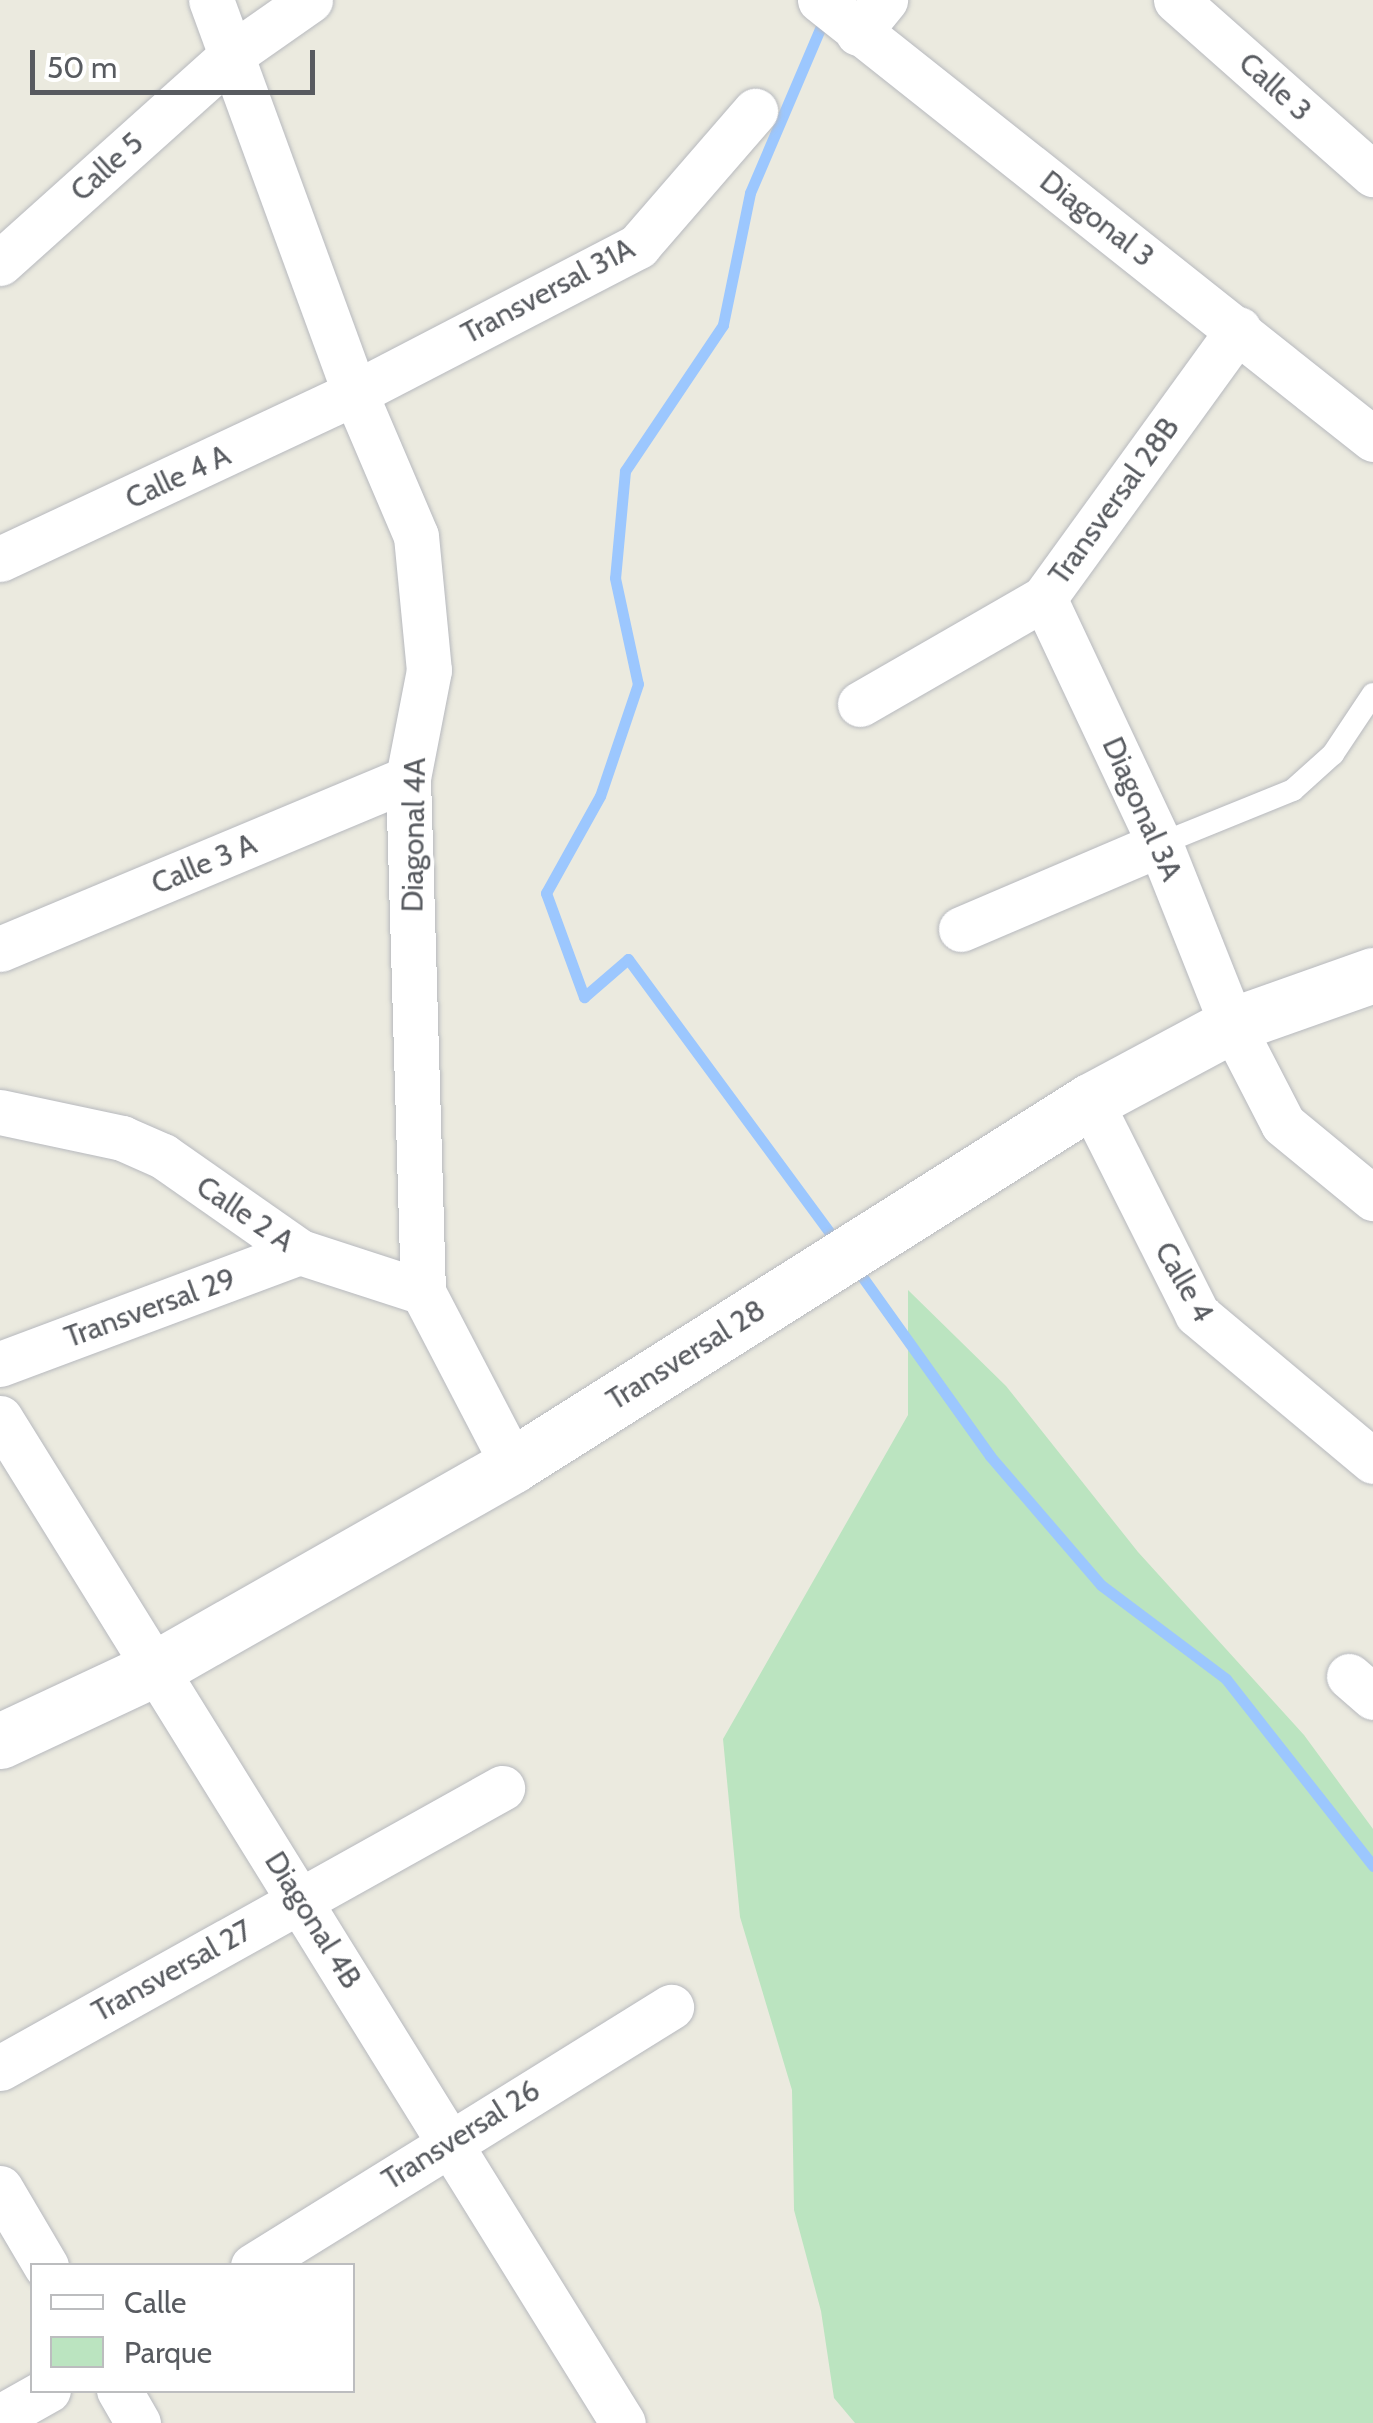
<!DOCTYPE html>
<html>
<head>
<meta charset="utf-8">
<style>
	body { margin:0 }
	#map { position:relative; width:1373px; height:2423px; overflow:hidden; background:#ebeadf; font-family:Cabin,sans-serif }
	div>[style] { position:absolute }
	.green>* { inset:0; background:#bbe4c0 }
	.stream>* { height:11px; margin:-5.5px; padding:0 5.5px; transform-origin:5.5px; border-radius:5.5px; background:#9cc7fe }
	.roads { filter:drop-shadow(0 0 2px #b7b9be) drop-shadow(0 0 2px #b7b9be) }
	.lane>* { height:22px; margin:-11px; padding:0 11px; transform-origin:11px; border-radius:11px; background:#fff }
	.street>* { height:45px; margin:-22.5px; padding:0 22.5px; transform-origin:22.5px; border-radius:22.5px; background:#fff }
	.secondary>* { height:55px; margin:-27.5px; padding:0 27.5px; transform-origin:27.5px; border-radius:27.5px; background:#fff }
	span { translate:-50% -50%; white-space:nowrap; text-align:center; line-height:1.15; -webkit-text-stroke:8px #fff; paint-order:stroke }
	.street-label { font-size:30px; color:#585b60 }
	.legend { position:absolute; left:30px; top:2263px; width:325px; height:130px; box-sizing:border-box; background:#fff; border:2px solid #bcbdbf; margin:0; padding:12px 18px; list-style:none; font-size:30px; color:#585b60 }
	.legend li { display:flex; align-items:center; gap:20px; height:50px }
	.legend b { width:50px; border:2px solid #bcbdbf }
	.scale { position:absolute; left:30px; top:50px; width:285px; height:45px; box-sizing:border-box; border:5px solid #585b60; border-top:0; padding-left:12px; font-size:30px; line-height:35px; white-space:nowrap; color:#585b60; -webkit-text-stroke:8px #fff; paint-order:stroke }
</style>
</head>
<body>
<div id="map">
	<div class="green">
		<i style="clip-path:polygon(908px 1290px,1006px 1386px,1138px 1552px,1304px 1735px,1373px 1829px,1373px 2423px,855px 2423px,834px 2398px,821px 2311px,794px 2210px,792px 2090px,740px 1917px,723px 1739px,908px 1415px)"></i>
	</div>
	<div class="stream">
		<i style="left:825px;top:17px;width:191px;rotate:113.1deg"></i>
		<i style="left:750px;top:193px;width:135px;rotate:101.6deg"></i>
		<i style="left:723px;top:325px;width:176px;rotate:123.9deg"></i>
		<i style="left:625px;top:471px;width:107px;rotate:95.3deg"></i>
		<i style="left:615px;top:578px;width:108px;rotate:77.8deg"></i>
		<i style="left:638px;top:684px;width:118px;rotate:108.7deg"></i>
		<i style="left:600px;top:796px;width:111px;rotate:119.1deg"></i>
		<i style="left:546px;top:893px;width:111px;rotate:69.9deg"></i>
		<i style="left:584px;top:997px;width:58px;rotate:-40.8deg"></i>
		<i style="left:628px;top:959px;width:355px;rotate:53.6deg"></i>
		<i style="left:856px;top:1268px;width:231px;rotate:54.5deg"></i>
		<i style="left:990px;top:1456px;width:170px;rotate:49.3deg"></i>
		<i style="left:1101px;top:1585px;width:156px;rotate:36.9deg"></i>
		<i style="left:1226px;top:1679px;width:238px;rotate:51.8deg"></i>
	</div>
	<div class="roads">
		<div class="lane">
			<i style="left:1160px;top:844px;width:144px;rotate:-22.1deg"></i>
			<i style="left:1293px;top:790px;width:54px;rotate:-42deg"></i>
			<i style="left:1333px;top:754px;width:72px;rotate:-56.3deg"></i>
		</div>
		<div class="street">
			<i style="left:211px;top:0;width:419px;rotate:69.9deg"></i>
			<i style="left:355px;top:393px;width:155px;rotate:66.9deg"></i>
			<i style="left:416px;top:536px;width:135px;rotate:84.5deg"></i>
			<i style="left:429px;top:670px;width:110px;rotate:101deg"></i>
			<i style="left:408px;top:778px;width:514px;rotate:88.33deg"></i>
			<i style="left:820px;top:0;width:706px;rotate:38.44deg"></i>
			<i style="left:1176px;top:0;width:263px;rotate:41.5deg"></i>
			<i style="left:858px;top:33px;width:43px;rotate:-50.7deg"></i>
			<i style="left:0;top:263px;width:313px;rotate:-41.9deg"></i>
			<i style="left:233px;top:54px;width:94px;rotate:-35deg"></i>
			<i style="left:0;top:559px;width:392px;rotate:-25.1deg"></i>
			<i style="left:355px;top:393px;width:319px;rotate:-27.4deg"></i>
			<i style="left:638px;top:246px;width:179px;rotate:-49.1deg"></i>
			<i style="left:1044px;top:598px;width:272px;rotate:64.8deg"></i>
			<i style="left:1160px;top:844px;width:195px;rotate:68.3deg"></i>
			<i style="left:1232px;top:1025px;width:111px;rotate:62.7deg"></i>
			<i style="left:1283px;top:1124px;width:117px;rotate:39.4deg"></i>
			<i style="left:860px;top:704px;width:212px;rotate:-29.9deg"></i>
			<i style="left:1044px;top:598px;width:332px;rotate:-54.1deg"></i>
			<i style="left:961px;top:929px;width:216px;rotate:-23.1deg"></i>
			<i style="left:0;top:949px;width:442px;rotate:-22.7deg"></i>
			<i style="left:1090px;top:1101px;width:238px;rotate:63.3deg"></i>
			<i style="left:1197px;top:1314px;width:229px;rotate:39.9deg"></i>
			<i style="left:0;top:1112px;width:125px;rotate:12deg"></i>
			<i style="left:122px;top:1138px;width:45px;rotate:23.7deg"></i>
			<i style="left:163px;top:1156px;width:167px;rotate:35deg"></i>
			<i style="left:300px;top:1252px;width:129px;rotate:18deg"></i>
			<i style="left:423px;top:1292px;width:195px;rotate:62.5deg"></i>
			<i style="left:0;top:1364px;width:320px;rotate:-20.5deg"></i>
			<i style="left:0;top:1418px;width:1182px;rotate:58.21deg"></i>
			<i style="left:1349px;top:1676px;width:32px;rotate:41deg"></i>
			<i style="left:0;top:2068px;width:575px;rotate:-29.15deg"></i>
			<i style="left:0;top:2188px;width:91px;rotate:59.5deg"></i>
			<i style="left:253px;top:2266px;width:492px;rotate:-31.8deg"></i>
			<i style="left:119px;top:2390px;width:38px;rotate:60deg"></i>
			<i style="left:0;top:2417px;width:55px;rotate:-29.4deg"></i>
		</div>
		<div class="secondary">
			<i style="left:0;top:1741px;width:172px;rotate:-25.1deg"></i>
			<i style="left:156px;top:1668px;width:411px;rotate:-29.6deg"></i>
			<i style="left:513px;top:1465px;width:682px;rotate:-32.25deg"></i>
			<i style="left:1090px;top:1101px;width:161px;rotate:-28.2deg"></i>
			<i style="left:1232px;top:1025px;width:150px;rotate:-19.5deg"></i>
		</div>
	</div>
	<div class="street-label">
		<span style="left:1275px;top:87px;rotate:42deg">Calle 3</span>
		<span style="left:107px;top:167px;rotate:-42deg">Calle 5</span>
		<span style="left:1097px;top:219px;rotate:38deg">Diagonal 3</span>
		<span style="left:548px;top:291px;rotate:-28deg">Transversal 31A</span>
		<span style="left:178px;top:477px;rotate:-25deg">Calle 4 A</span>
		<span style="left:1114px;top:501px;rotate:-54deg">Transversal 28B</span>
		<span style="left:1142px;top:809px;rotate:66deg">Diagonal 3A</span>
		<span style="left:414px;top:835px;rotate:-89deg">Diagonal 4A</span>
		<span style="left:204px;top:864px;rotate:-23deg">Calle 3 A</span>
		<span style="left:245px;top:1214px;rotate:34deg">Calle 2 A</span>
		<span style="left:1184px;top:1282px;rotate:60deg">Calle 4</span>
		<span style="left:150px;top:1308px;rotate:-20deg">Transversal 29</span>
		<span style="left:686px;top:1355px;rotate:-32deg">Transversal 28</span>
		<span style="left:313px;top:1920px;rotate:58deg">Diagonal 4B</span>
		<span style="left:172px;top:1971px;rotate:-29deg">Transversal 27</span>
		<span style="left:461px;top:2135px;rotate:-32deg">Transversal 26</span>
	</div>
	<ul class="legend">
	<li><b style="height:12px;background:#fff"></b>Calle</li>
	<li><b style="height:28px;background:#bbe4c0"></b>Parque</li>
	</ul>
	<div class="scale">50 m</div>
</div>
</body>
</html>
